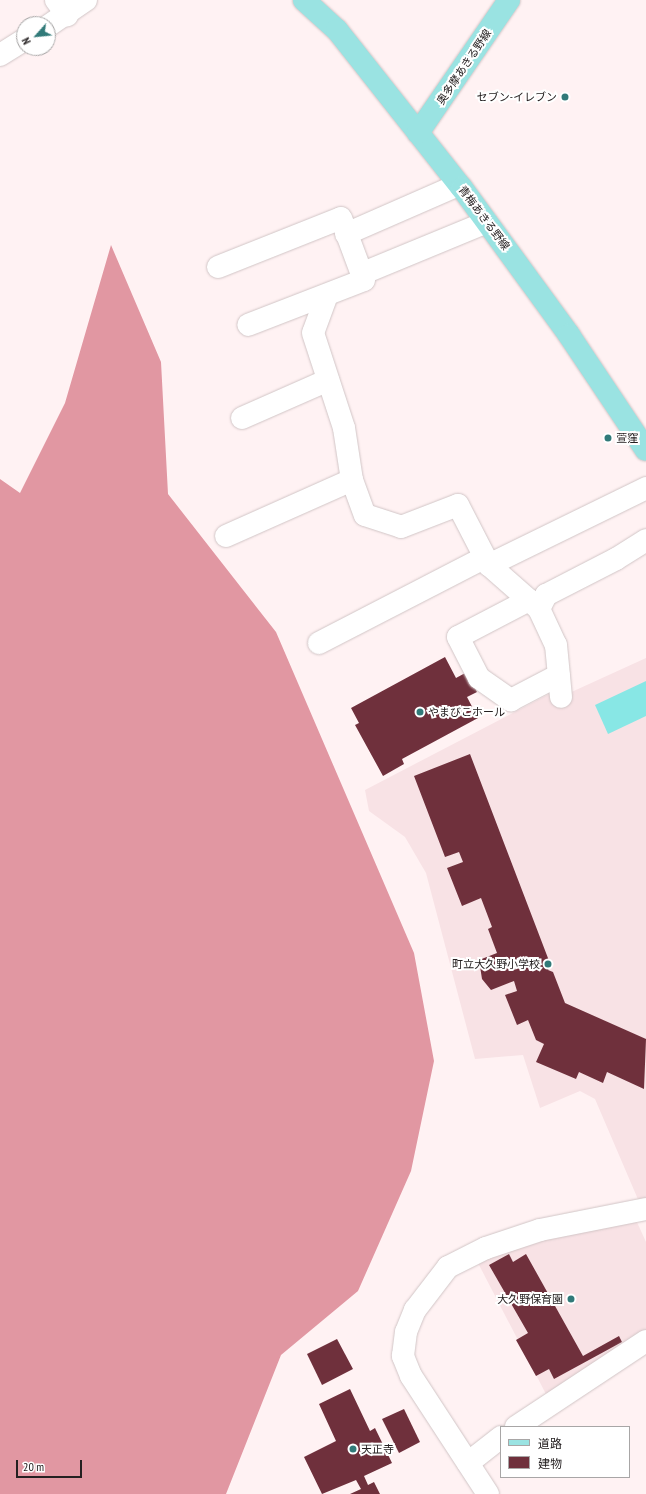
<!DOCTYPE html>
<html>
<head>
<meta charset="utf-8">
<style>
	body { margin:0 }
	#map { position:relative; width:646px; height:1494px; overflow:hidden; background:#fff2f3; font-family:"PT Sans Narrow","Noto Sans JP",sans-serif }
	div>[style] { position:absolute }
	.built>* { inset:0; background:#f8e2e5 }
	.forest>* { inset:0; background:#e197a2 }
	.water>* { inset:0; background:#88e7e5 }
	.building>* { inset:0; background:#6f303c }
	.roads { filter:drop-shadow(0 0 1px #d1c5c6) drop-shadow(0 0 1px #d1c5c6) }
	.minor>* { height:22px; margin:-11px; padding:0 11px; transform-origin:11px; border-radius:11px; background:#fff }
	.major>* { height:22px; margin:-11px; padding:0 11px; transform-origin:11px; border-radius:11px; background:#9ae3e2 }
	.dots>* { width:11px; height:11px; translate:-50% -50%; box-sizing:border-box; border:2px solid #fff; border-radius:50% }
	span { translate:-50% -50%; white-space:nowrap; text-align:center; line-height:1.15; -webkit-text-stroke:4px #fff; paint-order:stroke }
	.street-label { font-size:11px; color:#252021 }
	.poi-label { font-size:11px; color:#252021 }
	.right { translate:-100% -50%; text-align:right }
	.left { translate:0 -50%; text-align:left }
	.legend { position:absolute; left:500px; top:1426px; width:130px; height:52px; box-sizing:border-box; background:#fff; border:1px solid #a8a6a6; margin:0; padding:5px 7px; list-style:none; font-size:12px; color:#252021 }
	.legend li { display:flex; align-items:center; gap:8px; height:20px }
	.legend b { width:20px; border:1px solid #a8a6a6 }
	.north { position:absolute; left:16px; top:16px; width:40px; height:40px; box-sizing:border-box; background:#fff; border:1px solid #a8a6a6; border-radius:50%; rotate:243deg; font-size:11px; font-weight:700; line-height:16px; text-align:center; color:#252021 }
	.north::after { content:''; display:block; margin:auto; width:14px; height:18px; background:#317a79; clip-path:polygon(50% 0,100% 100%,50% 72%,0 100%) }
	.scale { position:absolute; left:16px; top:1460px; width:66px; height:18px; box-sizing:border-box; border:2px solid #252021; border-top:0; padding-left:5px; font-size:12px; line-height:14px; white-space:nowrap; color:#252021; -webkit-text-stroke:3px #fff; paint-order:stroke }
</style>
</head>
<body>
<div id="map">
	<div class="built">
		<i style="clip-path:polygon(646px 658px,646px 1203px,640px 1204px,595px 1099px,580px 1091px,540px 1108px,523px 1055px,475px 1059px,426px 873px,405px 837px,369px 811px,365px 790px,551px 693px,554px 700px)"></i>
		<i style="clip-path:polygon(636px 1220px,646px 1242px,646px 1334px,548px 1398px,478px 1263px,532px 1241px)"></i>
	</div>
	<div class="forest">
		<i style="clip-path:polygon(111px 245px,161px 362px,168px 494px,276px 632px,414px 953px,434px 1061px,411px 1171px,358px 1291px,281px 1355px,226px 1494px,0 1494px,0 479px,20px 493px,65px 403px)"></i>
	</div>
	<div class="water">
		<i style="clip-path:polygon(646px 681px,646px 716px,608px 734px,595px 705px)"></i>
	</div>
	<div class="building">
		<i style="clip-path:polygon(445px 657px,456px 678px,467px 672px,477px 692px,467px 697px,478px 718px,402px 759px,404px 764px,383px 776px,355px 725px,359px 723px,351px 708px)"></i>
		<i style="clip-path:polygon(470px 754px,551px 966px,548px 970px,553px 972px,565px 1003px,646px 1039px,644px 1089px,607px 1072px,603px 1083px,579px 1072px,576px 1079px,536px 1062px,544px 1044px,536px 1040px,528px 1020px,517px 1025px,505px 995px,517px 991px,514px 981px,491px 990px,482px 979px,479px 960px,497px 953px,488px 929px,492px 927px,481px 898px,462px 906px,447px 868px,463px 862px,459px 852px,445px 857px,414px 776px)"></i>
		<i style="clip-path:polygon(509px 1254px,513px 1262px,526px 1254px,583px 1356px,619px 1336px,622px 1342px,554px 1379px,549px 1369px,536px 1376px,516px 1340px,528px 1333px,489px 1265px)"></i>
		<i style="clip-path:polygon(337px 1339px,353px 1369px,322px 1385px,307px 1354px)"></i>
		<i style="clip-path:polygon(350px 1389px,370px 1431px,375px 1428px,392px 1463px,364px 1476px,368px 1485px,374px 1482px,380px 1494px,350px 1494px,361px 1489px,356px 1480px,322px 1494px,304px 1457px,336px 1441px,319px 1404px)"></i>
		<i style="clip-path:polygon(404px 1409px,420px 1442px,399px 1453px,382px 1419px)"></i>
	</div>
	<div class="roads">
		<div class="minor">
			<i style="left:56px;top:0;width:19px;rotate:54deg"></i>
			<i style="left:48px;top:26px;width:46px;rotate:-34.4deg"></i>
			<i style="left:0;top:55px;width:28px;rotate:-32deg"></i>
			<i style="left:346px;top:234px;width:122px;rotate:-23.6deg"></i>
			<i style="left:218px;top:267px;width:132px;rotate:-21.7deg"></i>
			<i style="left:341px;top:218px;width:66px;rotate:69.6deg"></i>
			<i style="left:364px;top:280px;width:124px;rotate:158.8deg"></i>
			<i style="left:361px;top:274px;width:136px;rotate:-22.4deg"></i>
			<i style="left:327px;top:295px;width:40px;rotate:110.2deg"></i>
			<i style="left:313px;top:333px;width:100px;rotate:71.9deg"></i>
			<i style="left:344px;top:428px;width:53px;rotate:81.3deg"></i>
			<i style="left:352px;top:480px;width:37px;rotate:70deg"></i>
			<i style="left:365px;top:515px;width:38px;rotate:18deg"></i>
			<i style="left:401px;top:527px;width:61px;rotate:-21.1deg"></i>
			<i style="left:458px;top:505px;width:68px;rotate:62.7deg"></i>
			<i style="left:489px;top:565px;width:67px;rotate:41.3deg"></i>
			<i style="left:539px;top:609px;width:40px;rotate:65deg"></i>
			<i style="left:556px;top:645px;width:52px;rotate:84.5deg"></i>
			<i style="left:242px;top:418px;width:94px;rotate:-23.8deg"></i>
			<i style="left:226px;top:536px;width:138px;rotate:-24deg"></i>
			<i style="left:489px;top:565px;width:175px;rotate:-26.1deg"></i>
			<i style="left:529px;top:600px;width:80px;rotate:152.5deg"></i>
			<i style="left:458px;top:637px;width:46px;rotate:62.9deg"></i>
			<i style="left:479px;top:678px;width:39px;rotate:35deg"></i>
			<i style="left:511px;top:700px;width:54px;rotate:-27.5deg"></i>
			<i style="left:539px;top:609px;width:16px;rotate:-63deg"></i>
			<i style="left:546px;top:595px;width:79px;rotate:-27.2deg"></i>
			<i style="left:616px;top:559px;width:36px;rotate:-32deg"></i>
			<i style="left:319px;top:643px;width:186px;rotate:-27.3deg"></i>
			<i style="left:516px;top:1427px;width:156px;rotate:-33.5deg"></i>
			<i style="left:468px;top:1463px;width:42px;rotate:-38.2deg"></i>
			<i style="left:488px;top:1494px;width:141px;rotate:-123.1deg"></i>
			<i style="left:411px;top:1376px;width:22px;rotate:-112deg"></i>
			<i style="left:403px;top:1356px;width:24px;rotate:-83deg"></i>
			<i style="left:406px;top:1332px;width:24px;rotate:-68deg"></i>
			<i style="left:415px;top:1310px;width:54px;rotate:-52.5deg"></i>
			<i style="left:448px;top:1267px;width:42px;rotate:-26.6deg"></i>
			<i style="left:486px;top:1248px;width:57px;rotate:-18.4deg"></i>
			<i style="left:540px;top:1230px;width:108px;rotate:-11.2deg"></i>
		</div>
		<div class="major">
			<i style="left:304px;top:0;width:45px;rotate:42.3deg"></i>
			<i style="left:337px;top:30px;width:201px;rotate:51.7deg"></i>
			<i style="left:462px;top:188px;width:182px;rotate:53.9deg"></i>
			<i style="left:569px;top:335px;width:138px;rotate:56.2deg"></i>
			<i style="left:418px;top:133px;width:161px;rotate:-55.6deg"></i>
		</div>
	</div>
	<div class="dots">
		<i style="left:565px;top:97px;background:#317a79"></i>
		<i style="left:608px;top:438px;background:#317a79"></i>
		<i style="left:420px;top:712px;background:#317a79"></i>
		<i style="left:548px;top:964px;background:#317a79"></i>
		<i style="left:571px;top:1299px;background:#317a79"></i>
		<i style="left:353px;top:1449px;background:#317a79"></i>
	</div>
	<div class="street-label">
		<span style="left:464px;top:67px;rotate:-56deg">奥多摩あきる野線</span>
		<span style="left:484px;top:218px;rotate:53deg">青梅あきる野線</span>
	</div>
	<div class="poi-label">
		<span class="right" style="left:557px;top:97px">セブン-イレブン</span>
		<span class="left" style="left:616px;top:438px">萱窪</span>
		<span class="left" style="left:428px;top:712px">やまびこホール</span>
		<span class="right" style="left:540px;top:964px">町立大久野小学校</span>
		<span class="right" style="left:563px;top:1299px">大久野保育園</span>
		<span class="left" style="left:361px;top:1449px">天正寺</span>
	</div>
	<ul class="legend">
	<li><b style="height:5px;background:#9ae3e2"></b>道路</li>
	<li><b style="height:11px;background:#6f303c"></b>建物</li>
	</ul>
	<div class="north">N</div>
	<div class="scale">20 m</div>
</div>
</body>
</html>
